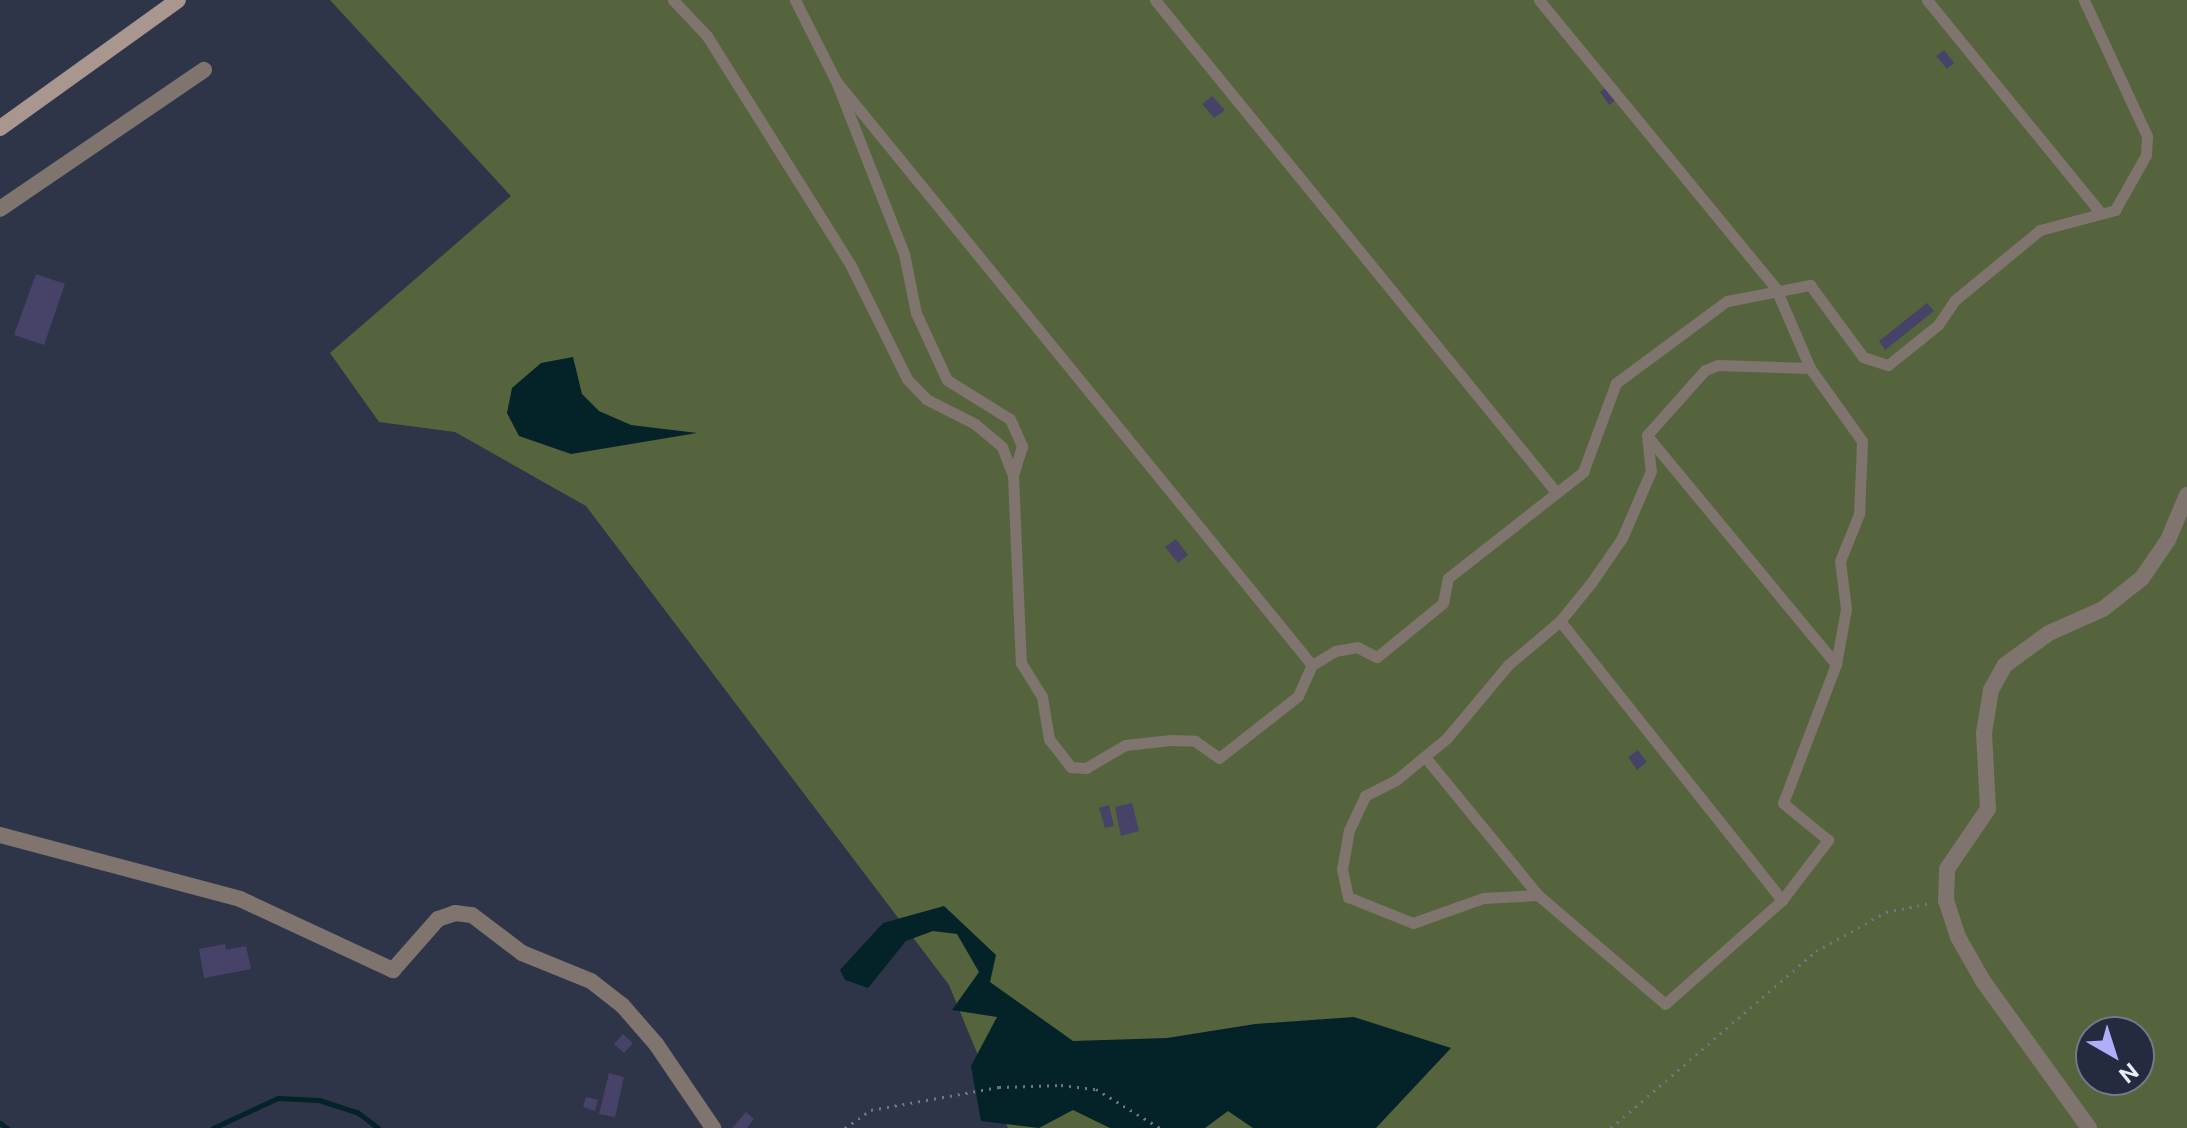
<!DOCTYPE html>
<html>
<head>
<meta charset="utf-8">
<style>
	body { margin:0 }
	#map { position:relative; width:2187px; height:1128px; overflow:hidden; background:#2e3548; font-family:"Public Sans",sans-serif }
	div>[style] { position:absolute }
	.forest>* { inset:0; background:#55643d }
	.water>* { inset:0; background:#042328 }
	.stream>* { height:5px; margin:-2.5px; padding:0 2.5px; transform-origin:2.5px; border-radius:2.5px; background:#042328 }
	.building>* { inset:0; background:#474368 }
	.path>* { height:3px; margin-top:-1.5px; transform-origin:0; background:repeating-linear-gradient(90deg,#707686 0 2px,transparent 0 8px) }
	.service>* { height:11px; margin:-5.5px; padding:0 5.5px; transform-origin:5.5px; border-radius:5.5px; background:#80746f }
	.minor>* { height:16px; margin:-8px; padding:0 8px; transform-origin:8px; border-radius:8px; background:#80746f }
	.secondary>* { height:16px; margin:-8px; padding:0 8px; transform-origin:8px; border-radius:8px; background:#a9978f }
	span { translate:-50% -50%; white-space:nowrap; text-align:center; line-height:1.15; -webkit-text-stroke:6px #242b3e; paint-order:stroke }
	.north { position:absolute; left:2075px; top:1016px; width:80px; height:80px; box-sizing:border-box; background:#242b3e; border:2px solid #737989; border-radius:50%; rotate:141deg; font-size:22px; font-weight:700; line-height:32px; text-align:center; color:#e9edfa }
	.north::after { content:''; display:block; margin:auto; width:28px; height:36px; background:#afaefa; clip-path:polygon(50% 0,100% 100%,50% 72%,0 100%) }
</style>
</head>
<body>
<div id="map">
	<div class="forest">
		<i style="clip-path:polygon(evenodd,330px 0,2187px 0,2187px 1128px,1008px 1128px,949px 985px,586px 506px,455px 432px,379px 422px,330px 353px,511px 196px,330px 0,2091px 1032px,2139px 1032px,2139px 1080px,2091px 1080px,2091px 1032px)"></i>
	</div>
	<div class="water">
		<i style="clip-path:polygon(573px 357px,582px 394px,599px 411px,631px 425px,697px 433px,571px 454px,519px 436px,507px 413px,512px 388px,541px 363px)"></i>
		<i style="clip-path:polygon(944px 906px,996px 955px,990px 982px,1073px 1041px,1167px 1038px,1255px 1024px,1354px 1017px,1451px 1048px,1376px 1128px,1253px 1128px,1228px 1111px,1205px 1128px,1110px 1128px,1073px 1110px,1039px 1128px,981px 1121px,971px 1066px,997px 1017px,952px 1010px,979px 972px,957px 934px,933px 931px,906px 941px,868px 988px,845px 980px,840px 970px,883px 923px)"></i>
	</div>
	<div class="stream">
		<i style="left:0;top:1123px;width:9px;rotate:36deg"></i>
		<i style="left:213px;top:1128px;width:72px;rotate:-24.8deg"></i>
		<i style="left:278px;top:1098px;width:41px;rotate:2.8deg"></i>
		<i style="left:319px;top:1100px;width:40px;rotate:18deg"></i>
		<i style="left:357px;top:1112px;width:26px;rotate:37deg"></i>
	</div>
	<div class="building">
		<i style="clip-path:polygon(1944px 50px,1954px 63px,1947px 69px,1936px 56px)"></i>
		<i style="clip-path:polygon(1608px 86px,1617px 99px,1609px 105px,1600px 92px)"></i>
		<i style="clip-path:polygon(1212px 96px,1225px 110px,1214px 118px,1202px 104px)"></i>
		<i style="clip-path:polygon(36px 274px,65px 284px,44px 345px,14px 335px)"></i>
		<i style="clip-path:polygon(1927px 303px,1934px 311px,1885px 350px,1879px 341px)"></i>
		<i style="clip-path:polygon(1176px 539px,1188px 555px,1178px 563px,1165px 547px)"></i>
		<i style="clip-path:polygon(1638px 750px,1647px 762px,1637px 770px,1628px 757px)"></i>
		<i style="clip-path:polygon(1132px 803px,1139px 831px,1121px 836px,1115px 807px)"></i>
		<i style="clip-path:polygon(1109px 805px,1114px 826px,1105px 828px,1099px 808px)"></i>
		<i style="clip-path:polygon(225px 944px,226px 950px,246px 946px,251px 969px,204px 978px,199px 949px)"></i>
		<i style="clip-path:polygon(623px 1034px,633px 1043px,624px 1053px,614px 1044px)"></i>
		<i style="clip-path:polygon(609px 1073px,624px 1077px,615px 1117px,599px 1114px)"></i>
		<i style="clip-path:polygon(586px 1097px,598px 1100px,595px 1111px,583px 1107px)"></i>
		<i style="clip-path:polygon(746px 1112px,754px 1119px,747px 1128px,732px 1128px)"></i>
	</div>
	<div class="path">
		<i style="left:845px;top:1128px;width:32px;rotate:-35deg"></i>
		<i style="left:871px;top:1110px;width:130px;rotate:-10.2deg"></i>
		<i style="left:999px;top:1087px;width:62px;rotate:-1.8deg"></i>
		<i style="left:1061px;top:1085px;width:35px;rotate:7deg"></i>
		<i style="left:1096px;top:1089px;width:75px;rotate:31.4deg"></i>
		<i style="left:1611px;top:1128px;width:271px;rotate:-40.8deg"></i>
		<i style="left:1816px;top:951px;width:80px;rotate:-29.1deg"></i>
		<i style="left:1886px;top:912px;width:45px;rotate:-11.6deg"></i>
	</div>
	<div class="service">
		<i style="left:673px;top:0;width:50px;rotate:46.6deg"></i>
		<i style="left:707px;top:36px;width:271px;rotate:57.9deg"></i>
		<i style="left:851px;top:266px;width:126px;rotate:63.6deg"></i>
		<i style="left:907px;top:379px;width:28px;rotate:46deg"></i>
		<i style="left:926px;top:399px;width:55px;rotate:27deg"></i>
		<i style="left:975px;top:424px;width:35px;rotate:40deg"></i>
		<i style="left:1002px;top:447px;width:30px;rotate:69deg"></i>
		<i style="left:1013px;top:475px;width:188px;rotate:87.6deg"></i>
		<i style="left:1021px;top:663px;width:40px;rotate:58deg"></i>
		<i style="left:1042px;top:697px;width:43px;rotate:80.5deg"></i>
		<i style="left:1049px;top:739px;width:36px;rotate:52deg"></i>
		<i style="left:1071px;top:767px;width:15px;rotate:4deg"></i>
		<i style="left:1086px;top:768px;width:45px;rotate:-30.5deg"></i>
		<i style="left:1125px;top:745px;width:46px;rotate:-6.2deg"></i>
		<i style="left:1171px;top:740px;width:24px;rotate:2deg"></i>
		<i style="left:1195px;top:741px;width:29px;rotate:35deg"></i>
		<i style="left:1219px;top:758px;width:100px;rotate:-38.1deg"></i>
		<i style="left:1298px;top:696px;width:34px;rotate:-66deg"></i>
		<i style="left:1312px;top:665px;width:27px;rotate:-31deg"></i>
		<i style="left:1335px;top:651px;width:22px;rotate:-10deg"></i>
		<i style="left:1357px;top:647px;width:22px;rotate:27deg"></i>
		<i style="left:1377px;top:657px;width:85px;rotate:-39.3deg"></i>
		<i style="left:1443px;top:603px;width:25px;rotate:-79deg"></i>
		<i style="left:1448px;top:578px;width:172px;rotate:-38.1deg"></i>
		<i style="left:1583px;top:472px;width:95px;rotate:-69.7deg"></i>
		<i style="left:1616px;top:383px;width:138px;rotate:-36.5deg"></i>
		<i style="left:1727px;top:301px;width:85px;rotate:-10.9deg"></i>
		<i style="left:1810px;top:285px;width:89px;rotate:53.6deg"></i>
		<i style="left:1863px;top:357px;width:26px;rotate:18deg"></i>
		<i style="left:1888px;top:365px;width:64px;rotate:-38.7deg"></i>
		<i style="left:1938px;top:325px;width:30px;rotate:-56deg"></i>
		<i style="left:1955px;top:300px;width:110px;rotate:-39.5deg"></i>
		<i style="left:2040px;top:230px;width:78px;rotate:-14.9deg"></i>
		<i style="left:2115px;top:210px;width:63px;rotate:-60.6deg"></i>
		<i style="left:2146px;top:155px;width:19px;rotate:-87deg"></i>
		<i style="left:2147px;top:136px;width:150px;rotate:-114.9deg"></i>
		<i style="left:795px;top:0;width:91px;rotate:63.2deg"></i>
		<i style="left:836px;top:81px;width:186px;rotate:68.5deg"></i>
		<i style="left:904px;top:254px;width:60px;rotate:78.5deg"></i>
		<i style="left:916px;top:313px;width:74px;rotate:65.2deg"></i>
		<i style="left:947px;top:380px;width:74px;rotate:31.8deg"></i>
		<i style="left:1010px;top:419px;width:30px;rotate:66deg"></i>
		<i style="left:1022px;top:446px;width:30px;rotate:107deg"></i>
		<i style="left:1155px;top:0;width:635px;rotate:50.82deg"></i>
		<i style="left:1539px;top:0;width:374px;rotate:50.6deg"></i>
		<i style="left:1776px;top:289px;width:86px;rotate:66.7deg"></i>
		<i style="left:1810px;top:368px;width:92px;rotate:-178.1deg"></i>
		<i style="left:1718px;top:365px;width:14px;rotate:159deg"></i>
		<i style="left:1705px;top:370px;width:87px;rotate:131.7deg"></i>
		<i style="left:1647px;top:435px;width:36px;rotate:84deg"></i>
		<i style="left:1651px;top:471px;width:73px;rotate:113.4deg"></i>
		<i style="left:1622px;top:538px;width:55px;rotate:124.6deg"></i>
		<i style="left:1591px;top:583px;width:49px;rotate:129.2deg"></i>
		<i style="left:1560px;top:621px;width:68px;rotate:139.8deg"></i>
		<i style="left:1508px;top:665px;width:95px;rotate:129.9deg"></i>
		<i style="left:1447px;top:738px;width:66px;rotate:140.5deg"></i>
		<i style="left:1396px;top:780px;width:35px;rotate:153deg"></i>
		<i style="left:1365px;top:796px;width:38px;rotate:115deg"></i>
		<i style="left:1349px;top:830px;width:40px;rotate:100deg"></i>
		<i style="left:1342px;top:869px;width:29px;rotate:78deg"></i>
		<i style="left:1348px;top:897px;width:70px;rotate:21.8deg"></i>
		<i style="left:1413px;top:923px;width:74px;rotate:-19.7deg"></i>
		<i style="left:1483px;top:898px;width:55px;rotate:-3.1deg"></i>
		<i style="left:1538px;top:895px;width:167px;rotate:40.6deg"></i>
		<i style="left:1665px;top:1004px;width:157px;rotate:-41.6deg"></i>
		<i style="left:1782px;top:900px;width:76px;rotate:-52.5deg"></i>
		<i style="left:1828px;top:840px;width:58px;rotate:-140.6deg"></i>
		<i style="left:1783px;top:803px;width:149px;rotate:-69.1deg"></i>
		<i style="left:1836px;top:664px;width:56px;rotate:-79.7deg"></i>
		<i style="left:1846px;top:609px;width:48px;rotate:-97.1deg"></i>
		<i style="left:1840px;top:561px;width:51px;rotate:-68deg"></i>
		<i style="left:1859px;top:514px;width:73px;rotate:-87.6deg"></i>
		<i style="left:1862px;top:441px;width:90px;rotate:-125.5deg"></i>
		<i style="left:1927px;top:0;width:274px;rotate:50.8deg"></i>
		<i style="left:836px;top:81px;width:753px;rotate:50.82deg"></i>
		<i style="left:1648px;top:437px;width:295px;rotate:50.4deg"></i>
		<i style="left:1560px;top:621px;width:357px;rotate:51.5deg"></i>
		<i style="left:1425px;top:757px;width:178px;rotate:50.7deg"></i>
	</div>
	<div class="minor">
		<i style="left:0;top:209px;width:247px;rotate:-34.3deg"></i>
		<i style="left:0;top:835px;width:248px;rotate:14.9deg"></i>
		<i style="left:240px;top:899px;width:169px;rotate:24.9deg"></i>
		<i style="left:393px;top:970px;width:68px;rotate:-48.6deg"></i>
		<i style="left:438px;top:919px;width:18px;rotate:-19deg"></i>
		<i style="left:455px;top:913px;width:17px;rotate:7deg"></i>
		<i style="left:472px;top:915px;width:63px;rotate:37.2deg"></i>
		<i style="left:522px;top:953px;width:74px;rotate:22.1deg"></i>
		<i style="left:591px;top:981px;width:39px;rotate:38deg"></i>
		<i style="left:622px;top:1005px;width:52px;rotate:48.9deg"></i>
		<i style="left:656px;top:1044px;width:102px;rotate:55.8deg"></i>
		<i style="left:2089px;top:1128px;width:181px;rotate:-125.8deg"></i>
		<i style="left:1983px;top:981px;width:51px;rotate:-119.6deg"></i>
		<i style="left:1958px;top:937px;width:39px;rotate:-108deg"></i>
		<i style="left:1946px;top:900px;width:31px;rotate:-88deg"></i>
		<i style="left:1947px;top:869px;width:73px;rotate:-55.7deg"></i>
		<i style="left:1988px;top:809px;width:76px;rotate:-93deg"></i>
		<i style="left:1984px;top:733px;width:44px;rotate:-80.8deg"></i>
		<i style="left:1991px;top:690px;width:29px;rotate:-61deg"></i>
		<i style="left:2005px;top:665px;width:54px;rotate:-36deg"></i>
		<i style="left:2049px;top:633px;width:59px;rotate:-24deg"></i>
		<i style="left:2103px;top:609px;width:50px;rotate:-38.5deg"></i>
		<i style="left:2142px;top:578px;width:46px;rotate:-55.6deg"></i>
		<i style="left:2168px;top:540px;width:49px;rotate:-67.1deg"></i>
	</div>
	<div class="secondary">
		<i style="left:0;top:128px;width:219px;rotate:-35.7deg"></i>
	</div>
	<div class="north">N</div>
</div>
</body>
</html>
